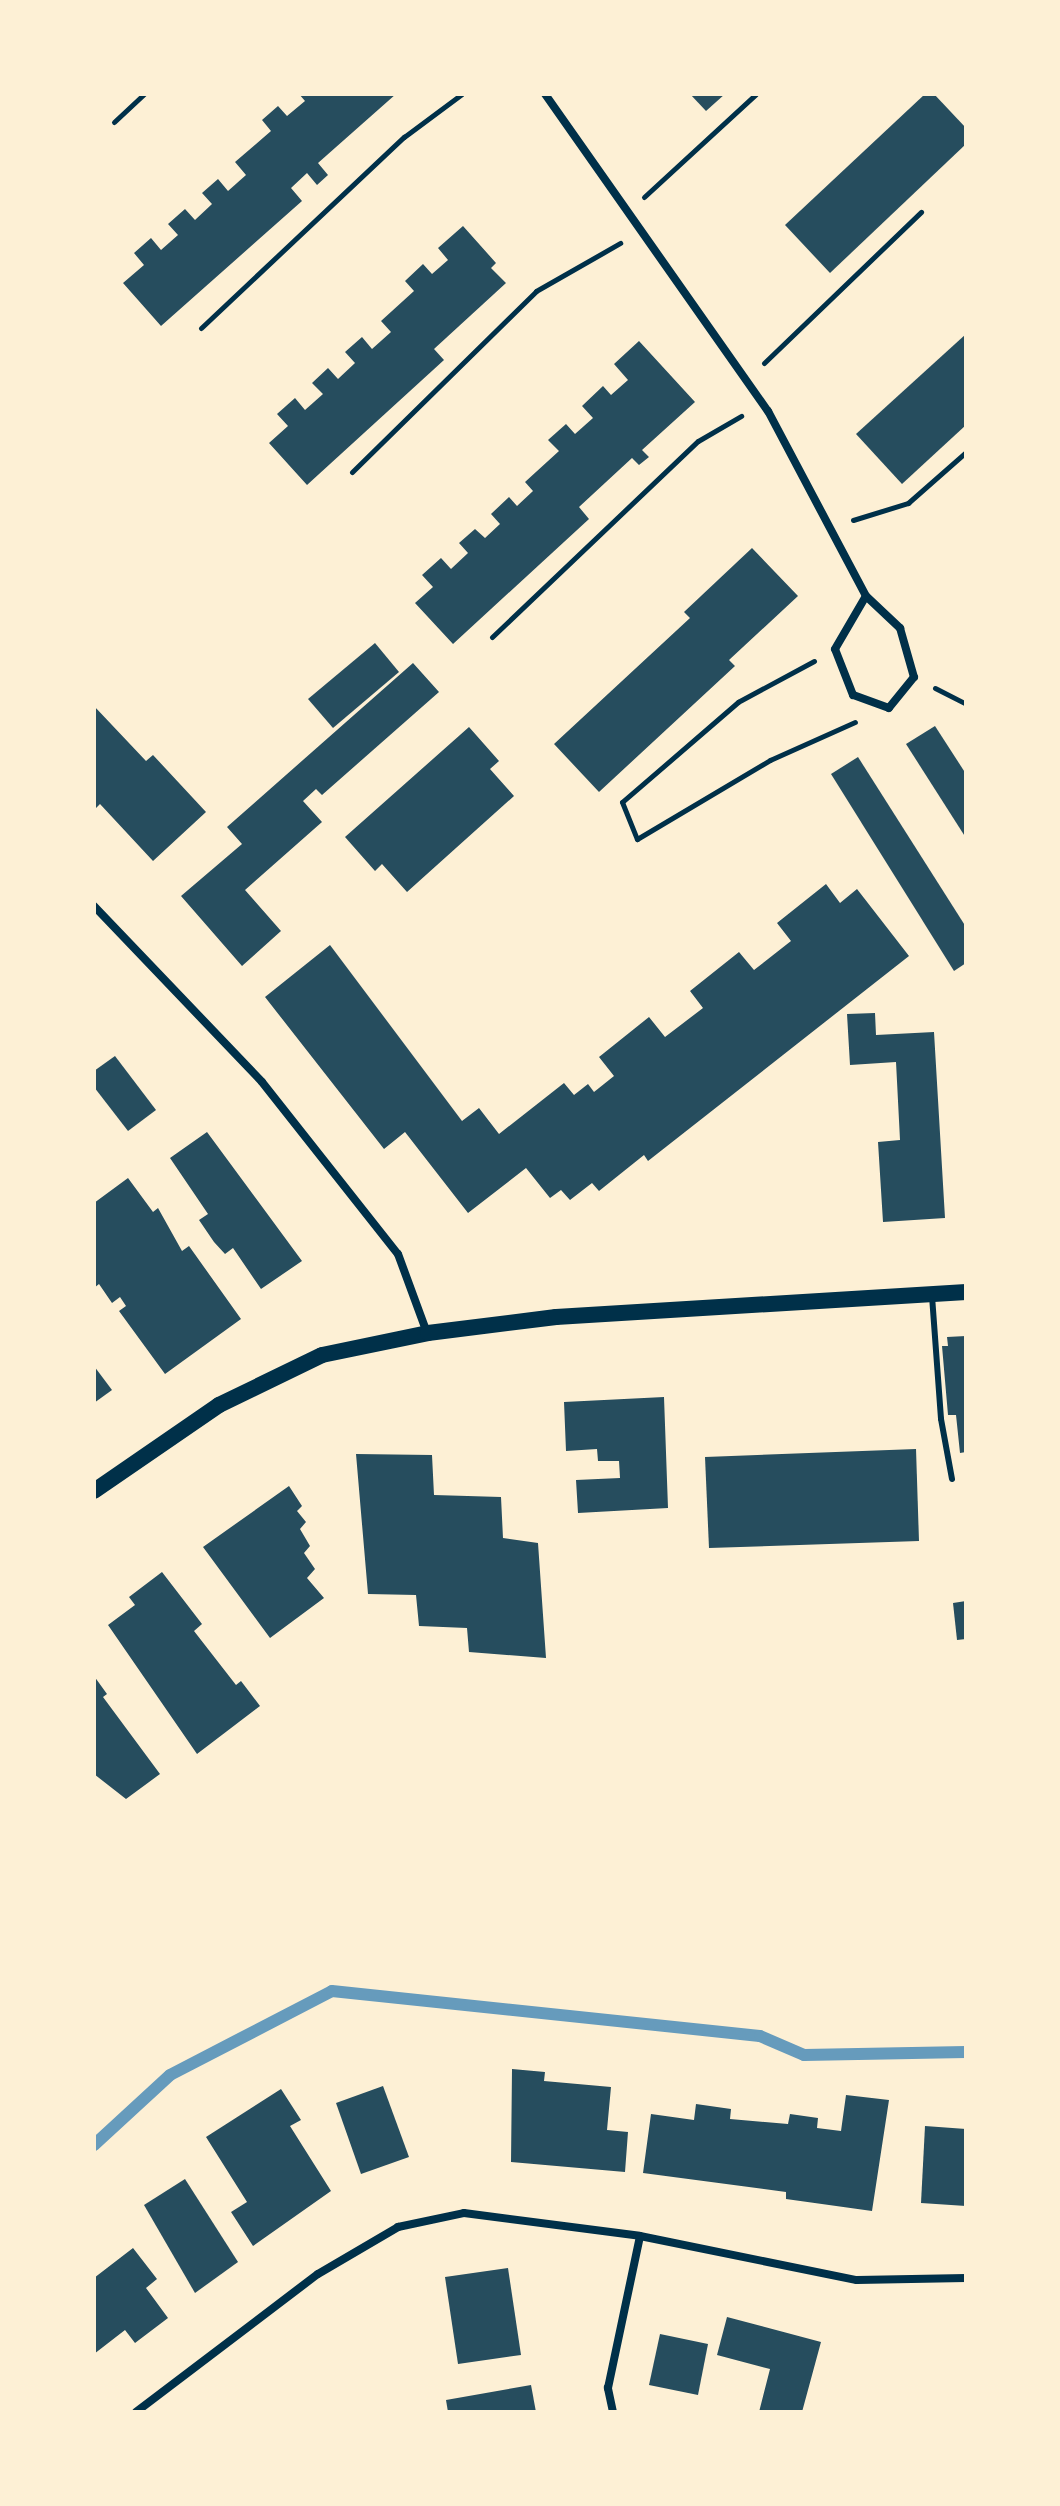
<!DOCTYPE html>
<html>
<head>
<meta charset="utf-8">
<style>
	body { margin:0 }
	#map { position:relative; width:1060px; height:2506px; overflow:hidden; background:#fdf0d5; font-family:Commissioner,sans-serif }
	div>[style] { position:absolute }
	.stream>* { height:12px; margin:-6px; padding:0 6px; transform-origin:6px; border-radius:6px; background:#669bbc }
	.building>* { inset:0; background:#264d5e }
	.path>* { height:5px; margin:-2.5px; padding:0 2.5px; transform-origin:2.5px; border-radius:2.5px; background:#003049 }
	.service>* { height:6px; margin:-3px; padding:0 3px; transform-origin:3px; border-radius:3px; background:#003049 }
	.minor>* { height:8px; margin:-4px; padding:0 4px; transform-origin:4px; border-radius:4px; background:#003049 }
	.secondary>* { height:16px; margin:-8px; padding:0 8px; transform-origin:8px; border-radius:8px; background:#003049 }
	span { translate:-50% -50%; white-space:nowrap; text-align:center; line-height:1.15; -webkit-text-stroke:7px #fdf0d5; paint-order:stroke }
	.frame { position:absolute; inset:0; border:96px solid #fdf0d5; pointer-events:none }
</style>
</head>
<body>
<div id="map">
	<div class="stream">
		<i style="left:94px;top:2145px;width:103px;rotate:-42.6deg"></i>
		<i style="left:170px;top:2075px;width:182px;rotate:-27.4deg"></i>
		<i style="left:332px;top:1991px;width:430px;rotate:6deg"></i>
		<i style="left:760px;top:2036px;width:48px;rotate:23.4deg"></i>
		<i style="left:804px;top:2055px;width:162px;rotate:-1.1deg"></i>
	</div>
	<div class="building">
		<i style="clip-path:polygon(299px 94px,396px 94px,318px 163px,328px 175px,317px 185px,307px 173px,291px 188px,302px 201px,161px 326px,123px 283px,144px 265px,134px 253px,151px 238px,161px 250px,178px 235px,168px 224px,185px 209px,195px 220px,212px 204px,202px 193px,218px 179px,228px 191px,246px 175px,235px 162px,271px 131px,262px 120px,278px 106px,287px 116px,305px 101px)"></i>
		<i style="clip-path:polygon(690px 94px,725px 94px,706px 111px)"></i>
		<i style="clip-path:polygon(925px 94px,934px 94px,966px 128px,966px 144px,830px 273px,785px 225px)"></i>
		<i style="clip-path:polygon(463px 226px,496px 263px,491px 268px,506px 283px,434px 349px,444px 360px,307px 485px,269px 443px,288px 426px,277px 414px,295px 398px,305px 410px,323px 394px,312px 383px,328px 368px,338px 379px,355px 363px,345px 352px,362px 337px,372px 349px,391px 332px,381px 321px,414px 291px,405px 281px,423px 264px,432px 274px,448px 260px,438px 248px)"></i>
		<i style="clip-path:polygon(966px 334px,966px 425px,902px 484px,856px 434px)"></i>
		<i style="clip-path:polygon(639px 341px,695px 402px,642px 450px,649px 457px,639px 465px,632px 458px,579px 507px,589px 519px,453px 644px,415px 603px,433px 587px,422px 575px,441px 558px,451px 569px,468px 553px,459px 543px,475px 529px,485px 538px,500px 524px,491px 514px,509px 497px,517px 506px,533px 491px,525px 482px,559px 451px,548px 440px,566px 424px,575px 434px,593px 418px,582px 406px,603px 386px,611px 395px,628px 380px,614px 364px)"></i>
		<i style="clip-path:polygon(752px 548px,798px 596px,729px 660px,735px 666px,599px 792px,554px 744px,690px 618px,684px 612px)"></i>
		<i style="clip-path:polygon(375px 643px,399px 672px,333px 728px,308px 699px)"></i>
		<i style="clip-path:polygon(413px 663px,439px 692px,322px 795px,316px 789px,303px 801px,322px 822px,245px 890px,281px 931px,242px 966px,181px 896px,242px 844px,227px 827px)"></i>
		<i style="clip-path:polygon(94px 706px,146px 761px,153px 755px,206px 812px,153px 861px,100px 804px,94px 810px)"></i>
		<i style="clip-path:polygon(935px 726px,966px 774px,966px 838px,906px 744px)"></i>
		<i style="clip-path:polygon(469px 727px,499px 761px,490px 769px,514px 796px,407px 892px,382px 864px,375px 871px,345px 837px)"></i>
		<i style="clip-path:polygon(858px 757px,966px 927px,966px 963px,954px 971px,831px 774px)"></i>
		<i style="clip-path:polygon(826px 884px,840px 903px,857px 889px,909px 956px,648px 1161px,644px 1155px,599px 1191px,592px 1183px,570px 1200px,561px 1190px,550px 1198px,526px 1168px,468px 1213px,405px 1132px,384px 1149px,265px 997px,330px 945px,462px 1121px,479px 1108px,499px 1134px,564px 1083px,574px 1095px,588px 1084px,594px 1092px,614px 1076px,599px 1057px,649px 1017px,665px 1037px,703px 1008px,690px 991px,739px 952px,754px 970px,791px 941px,777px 923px)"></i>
		<i style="clip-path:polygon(875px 1013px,876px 1035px,934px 1032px,945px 1218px,883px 1222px,878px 1142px,900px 1140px,896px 1062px,850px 1065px,847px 1014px)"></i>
		<i style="clip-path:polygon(115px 1056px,156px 1110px,128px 1131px,94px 1087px,94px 1071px)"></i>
		<i style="clip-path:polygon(207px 1132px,302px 1261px,261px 1289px,233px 1248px,225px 1254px,214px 1242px,199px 1220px,208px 1214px,170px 1158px)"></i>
		<i style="clip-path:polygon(128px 1178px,153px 1212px,158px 1208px,182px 1251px,189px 1246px,241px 1319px,165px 1374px,119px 1311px,126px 1306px,120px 1297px,112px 1303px,99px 1284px,94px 1288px,94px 1203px)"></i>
		<i style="clip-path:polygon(966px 1336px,966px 1452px,960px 1453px,956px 1415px,948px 1415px,942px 1346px,948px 1346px,947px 1337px)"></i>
		<i style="clip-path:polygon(94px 1366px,112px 1390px,94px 1403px)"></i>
		<i style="clip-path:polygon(664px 1397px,668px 1508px,578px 1513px,576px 1480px,620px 1478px,619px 1461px,598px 1461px,597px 1449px,566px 1451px,564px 1402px)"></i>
		<i style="clip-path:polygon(916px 1449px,919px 1541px,709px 1548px,705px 1457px)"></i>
		<i style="clip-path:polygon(356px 1454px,432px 1455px,434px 1495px,501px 1497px,503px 1538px,538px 1543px,546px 1658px,469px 1652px,467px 1628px,419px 1626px,416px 1595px,368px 1594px)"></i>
		<i style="clip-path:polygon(289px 1486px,302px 1506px,297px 1511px,306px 1522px,300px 1529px,310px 1546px,304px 1553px,315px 1569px,307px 1578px,324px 1598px,270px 1638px,203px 1547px)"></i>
		<i style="clip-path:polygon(162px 1572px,202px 1624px,194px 1631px,236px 1685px,241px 1681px,260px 1706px,197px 1754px,108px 1625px,135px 1605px,129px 1597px)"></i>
		<i style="clip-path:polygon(966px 1601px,966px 1639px,957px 1640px,953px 1603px)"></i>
		<i style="clip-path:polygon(94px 1676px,107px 1694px,103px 1697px,160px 1774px,126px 1799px,94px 1774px)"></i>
		<i style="clip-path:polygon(512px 2069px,545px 2072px,544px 2081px,611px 2087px,607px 2130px,628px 2132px,625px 2172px,511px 2162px)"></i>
		<i style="clip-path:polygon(383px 2086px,409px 2157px,361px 2174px,336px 2103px)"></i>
		<i style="clip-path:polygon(281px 2089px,301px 2120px,290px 2126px,331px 2191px,253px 2246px,231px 2212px,247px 2202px,206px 2137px)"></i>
		<i style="clip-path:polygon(846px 2095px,889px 2100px,872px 2211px,786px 2199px,786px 2192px,643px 2173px,651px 2114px,694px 2120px,696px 2104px,731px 2109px,730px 2119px,788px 2124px,790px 2114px,818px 2118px,817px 2128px,841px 2131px)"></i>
		<i style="clip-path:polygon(925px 2126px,966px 2129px,966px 2206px,921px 2203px)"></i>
		<i style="clip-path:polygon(185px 2179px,238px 2262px,195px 2293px,144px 2205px)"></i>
		<i style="clip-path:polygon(133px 2248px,157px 2279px,146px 2288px,168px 2318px,135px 2343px,125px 2330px,94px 2354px,94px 2278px)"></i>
		<i style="clip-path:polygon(508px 2268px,521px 2355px,458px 2364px,445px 2277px)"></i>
		<i style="clip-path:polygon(727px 2317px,821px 2342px,802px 2412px,759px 2412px,770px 2369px,717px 2355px)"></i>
		<i style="clip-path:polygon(660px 2334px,708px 2344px,698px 2395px,649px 2385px)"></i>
		<i style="clip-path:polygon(531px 2385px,536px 2412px,448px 2412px,446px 2400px)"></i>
	</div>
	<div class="path">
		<i style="left:114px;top:122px;width:41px;rotate:-43deg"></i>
		<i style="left:644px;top:197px;width:152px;rotate:-42.6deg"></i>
		<i style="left:201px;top:328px;width:279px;rotate:-43.3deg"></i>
		<i style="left:404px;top:137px;width:72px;rotate:-36.6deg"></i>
		<i style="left:764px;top:363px;width:218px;rotate:-43.9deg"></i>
		<i style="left:352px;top:472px;width:258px;rotate:-44.5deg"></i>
		<i style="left:536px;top:291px;width:97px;rotate:-29.7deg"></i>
		<i style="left:853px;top:520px;width:58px;rotate:-17.2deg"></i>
		<i style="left:908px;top:503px;width:77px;rotate:-41.3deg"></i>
		<i style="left:492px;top:637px;width:284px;rotate:-43.6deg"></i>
		<i style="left:698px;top:441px;width:50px;rotate:-30.2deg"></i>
		<i style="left:814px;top:661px;width:86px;rotate:151.7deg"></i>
		<i style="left:738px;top:702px;width:153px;rotate:139.2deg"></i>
		<i style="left:622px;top:802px;width:40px;rotate:68deg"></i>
		<i style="left:637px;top:839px;width:155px;rotate:-30.7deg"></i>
		<i style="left:770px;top:760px;width:93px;rotate:-24.1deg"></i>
		<i style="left:935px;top:688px;width:35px;rotate:27deg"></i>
	</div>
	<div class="service">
		<i style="left:932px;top:1296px;width:123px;rotate:85.8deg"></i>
		<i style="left:941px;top:1419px;width:61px;rotate:79.6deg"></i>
	</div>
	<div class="minor">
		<i style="left:545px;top:94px;width:388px;rotate:54.9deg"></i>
		<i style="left:768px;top:411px;width:209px;rotate:62.1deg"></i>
		<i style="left:866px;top:596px;width:47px;rotate:43.3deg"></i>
		<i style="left:900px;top:628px;width:51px;rotate:74.1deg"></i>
		<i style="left:914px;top:677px;width:40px;rotate:129deg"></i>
		<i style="left:889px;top:708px;width:38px;rotate:-160deg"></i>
		<i style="left:853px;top:695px;width:49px;rotate:-111.4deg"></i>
		<i style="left:835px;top:649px;width:61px;rotate:-59.7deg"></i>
		<i style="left:94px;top:906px;width:243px;rotate:46.3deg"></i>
		<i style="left:262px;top:1082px;width:219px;rotate:51.7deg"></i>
		<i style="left:398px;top:1254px;width:84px;rotate:69.8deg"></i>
		<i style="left:136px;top:2412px;width:228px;rotate:-37.2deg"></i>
		<i style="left:318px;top:2274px;width:93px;rotate:-30.4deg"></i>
		<i style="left:398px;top:2227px;width:67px;rotate:-12deg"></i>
		<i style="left:464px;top:2213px;width:177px;rotate:7.4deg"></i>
		<i style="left:640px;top:2236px;width:221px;rotate:11.5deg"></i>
		<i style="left:857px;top:2280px;width:109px;rotate:-1.1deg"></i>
		<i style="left:613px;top:2412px;width:25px;rotate:-102deg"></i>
		<i style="left:608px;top:2388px;width:155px;rotate:-78.1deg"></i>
	</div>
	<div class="secondary">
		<i style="left:94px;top:1491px;width:152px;rotate:-34.5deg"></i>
		<i style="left:219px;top:1405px;width:114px;rotate:-25.9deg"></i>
		<i style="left:322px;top:1355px;width:108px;rotate:-11.7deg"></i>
		<i style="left:428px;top:1333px;width:129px;rotate:-7.1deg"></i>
		<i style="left:556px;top:1317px;width:411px;rotate:-3.5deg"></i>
	</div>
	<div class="frame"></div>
</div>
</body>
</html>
